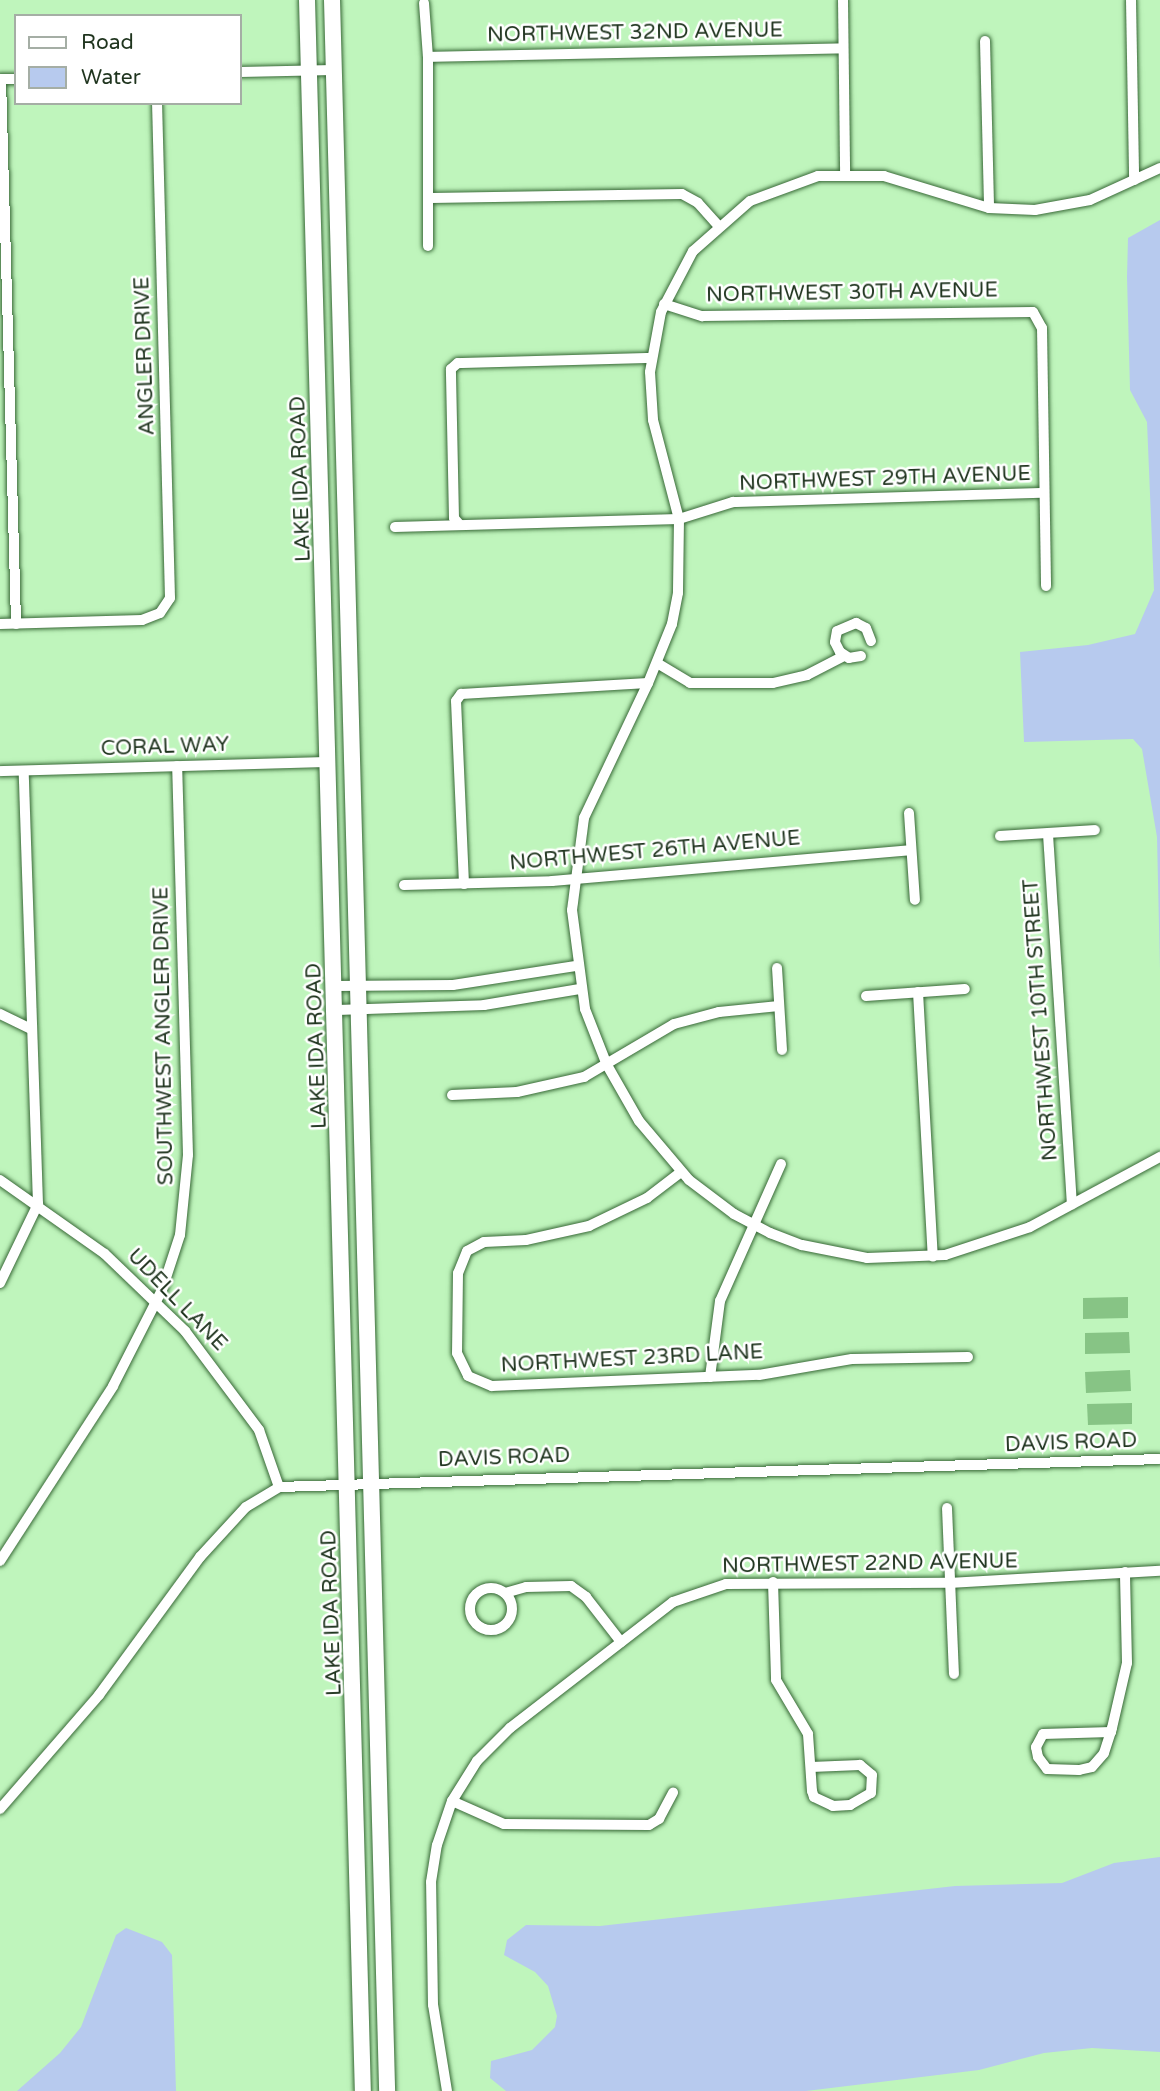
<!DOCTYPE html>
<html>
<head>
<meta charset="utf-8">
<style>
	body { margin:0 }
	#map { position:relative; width:1160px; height:2091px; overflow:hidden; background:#bff5bc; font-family:"Varela Round",sans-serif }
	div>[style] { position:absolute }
	.green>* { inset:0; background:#87c485 }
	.water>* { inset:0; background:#b7caee }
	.roads { filter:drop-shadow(0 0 2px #386937) drop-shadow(0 0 2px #386937) }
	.street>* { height:10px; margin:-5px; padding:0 5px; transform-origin:5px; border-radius:5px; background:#fff }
	.street>.ring { margin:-5px; padding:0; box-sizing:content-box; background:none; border:10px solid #fff; border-radius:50% }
	.secondary>* { height:16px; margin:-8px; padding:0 8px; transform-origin:8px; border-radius:8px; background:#fff }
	span { translate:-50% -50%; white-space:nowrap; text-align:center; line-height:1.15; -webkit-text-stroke:5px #fff; paint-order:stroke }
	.street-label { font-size:21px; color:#1f341e }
	.legend { position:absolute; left:14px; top:14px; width:228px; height:91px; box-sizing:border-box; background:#fff; border:2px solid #a5aea5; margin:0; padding:9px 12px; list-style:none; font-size:21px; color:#1f341e }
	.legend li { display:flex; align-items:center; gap:14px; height:35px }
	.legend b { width:35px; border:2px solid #a5aea5 }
</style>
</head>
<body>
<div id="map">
	<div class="green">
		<i style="clip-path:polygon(1128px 1297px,1128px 1318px,1083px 1319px,1083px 1298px)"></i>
		<i style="clip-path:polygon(1129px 1332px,1130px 1353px,1085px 1354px,1085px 1333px)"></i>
		<i style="clip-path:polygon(1130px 1370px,1131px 1391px,1086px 1393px,1085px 1372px)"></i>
		<i style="clip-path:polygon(1132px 1403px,1132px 1424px,1088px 1425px,1087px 1404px)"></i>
	</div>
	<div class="water">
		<i style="clip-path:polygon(1160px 220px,1160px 970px,1157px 837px,1142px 749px,1133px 739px,1024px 742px,1020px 652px,1088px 645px,1135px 634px,1154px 590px,1147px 422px,1130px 390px,1127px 277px,1128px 238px)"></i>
		<i style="clip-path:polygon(1160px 1857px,1160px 2052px,1092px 2048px,1044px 2053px,979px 2070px,806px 2091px,506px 2091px,490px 2078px,491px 2061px,532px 2050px,555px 2027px,557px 2016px,548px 1986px,535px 1972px,504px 1955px,507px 1940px,526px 1925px,600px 1926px,955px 1886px,1062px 1883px,1114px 1863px)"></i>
		<i style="clip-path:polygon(126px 1928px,162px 1942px,172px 1955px,176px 2091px,17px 2091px,60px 2053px,81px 2027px,116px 1935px)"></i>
	</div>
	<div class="roads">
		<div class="street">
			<i style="left:843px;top:0;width:173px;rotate:89.3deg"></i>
			<i style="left:1131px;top:0;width:180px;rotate:89deg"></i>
			<i style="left:424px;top:3px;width:54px;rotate:85.8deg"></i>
			<i style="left:428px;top:57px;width:189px;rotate:90deg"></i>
			<i style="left:985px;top:41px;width:167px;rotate:88.6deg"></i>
			<i style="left:428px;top:57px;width:415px;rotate:-1.2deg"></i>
			<i style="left:240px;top:72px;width:93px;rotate:-1.2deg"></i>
			<i style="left:0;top:79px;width:16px"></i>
			<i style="left:1px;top:79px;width:545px;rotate:88.42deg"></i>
			<i style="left:1160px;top:168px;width:77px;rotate:155.4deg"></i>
			<i style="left:1090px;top:200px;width:56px;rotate:169.7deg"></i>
			<i style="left:1035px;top:210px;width:46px;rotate:-177.5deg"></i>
			<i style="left:989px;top:208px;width:110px;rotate:-163.1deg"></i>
			<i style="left:884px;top:176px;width:66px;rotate:180deg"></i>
			<i style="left:818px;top:176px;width:72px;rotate:159.8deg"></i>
			<i style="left:750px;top:201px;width:76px;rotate:138.7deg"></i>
			<i style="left:693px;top:251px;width:69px;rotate:117.7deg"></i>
			<i style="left:661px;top:312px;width:61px;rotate:100.4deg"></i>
			<i style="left:650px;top:372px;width:48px;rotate:86.4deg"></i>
			<i style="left:653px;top:420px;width:102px;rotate:75.3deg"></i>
			<i style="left:679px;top:519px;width:74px;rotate:90.8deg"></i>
			<i style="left:678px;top:593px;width:32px;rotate:101deg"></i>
			<i style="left:672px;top:624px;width:64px;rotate:112.1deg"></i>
			<i style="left:648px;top:683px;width:149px;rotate:115.4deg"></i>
			<i style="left:584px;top:818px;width:93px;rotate:97.4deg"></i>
			<i style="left:572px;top:910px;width:100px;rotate:82.5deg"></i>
			<i style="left:585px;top:1009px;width:60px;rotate:68.6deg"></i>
			<i style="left:607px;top:1065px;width:64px;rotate:60.3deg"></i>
			<i style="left:639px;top:1121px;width:77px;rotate:49.7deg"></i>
			<i style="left:689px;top:1180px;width:56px;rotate:37.1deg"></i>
			<i style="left:734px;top:1214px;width:41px;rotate:27.8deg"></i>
			<i style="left:770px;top:1233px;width:34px;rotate:21deg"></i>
			<i style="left:802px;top:1245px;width:66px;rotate:11.3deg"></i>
			<i style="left:867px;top:1258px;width:78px;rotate:-2.2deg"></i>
			<i style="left:945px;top:1255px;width:89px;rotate:-18.2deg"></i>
			<i style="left:1030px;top:1227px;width:148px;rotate:-28.3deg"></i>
			<i style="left:431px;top:198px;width:251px;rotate:-0.9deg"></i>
			<i style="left:682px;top:194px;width:18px;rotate:29deg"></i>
			<i style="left:698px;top:203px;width:30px;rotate:48deg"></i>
			<i style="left:664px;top:304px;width:40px;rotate:18deg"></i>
			<i style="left:702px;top:316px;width:331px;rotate:-0.7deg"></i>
			<i style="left:1033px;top:312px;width:18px;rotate:61deg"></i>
			<i style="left:1042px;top:328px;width:258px;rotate:89.1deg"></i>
			<i style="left:460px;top:525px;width:9px;rotate:-131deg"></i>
			<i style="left:454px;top:518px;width:149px;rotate:-91.2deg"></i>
			<i style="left:451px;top:369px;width:9px;rotate:-41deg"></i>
			<i style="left:458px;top:363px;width:193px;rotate:-1.5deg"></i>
			<i style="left:395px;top:527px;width:284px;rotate:-1.6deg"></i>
			<i style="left:679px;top:519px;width:57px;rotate:-17.5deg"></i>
			<i style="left:733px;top:502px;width:311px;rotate:-1.7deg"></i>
			<i style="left:0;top:624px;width:142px;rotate:-1.6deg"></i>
			<i style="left:142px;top:620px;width:19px;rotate:-21deg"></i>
			<i style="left:160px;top:613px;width:18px;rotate:-56deg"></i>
			<i style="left:170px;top:598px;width:495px;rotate:-91.5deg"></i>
			<i style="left:861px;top:656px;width:12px;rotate:171deg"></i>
			<i style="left:849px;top:658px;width:11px;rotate:-146deg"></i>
			<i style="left:840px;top:652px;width:11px;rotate:-117deg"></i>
			<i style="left:835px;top:642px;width:11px;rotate:-80deg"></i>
			<i style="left:837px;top:631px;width:21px;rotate:-23deg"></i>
			<i style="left:856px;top:623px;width:11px;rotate:27deg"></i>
			<i style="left:866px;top:628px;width:14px;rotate:69deg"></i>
			<i style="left:657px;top:663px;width:39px;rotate:31deg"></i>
			<i style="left:690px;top:683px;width:83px"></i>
			<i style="left:773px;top:683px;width:35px;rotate:-13deg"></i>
			<i style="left:807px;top:675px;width:42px;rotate:-27.2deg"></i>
			<i style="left:0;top:771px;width:330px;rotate:-1.6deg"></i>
			<i style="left:909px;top:813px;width:87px;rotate:86.1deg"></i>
			<i style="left:1048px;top:834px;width:371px;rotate:86.3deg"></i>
			<i style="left:1000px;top:836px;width:95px;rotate:-3.6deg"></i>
			<i style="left:464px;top:884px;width:183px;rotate:-92.5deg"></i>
			<i style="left:456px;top:701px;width:9px;rotate:-54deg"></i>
			<i style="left:461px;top:694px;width:187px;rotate:-3.4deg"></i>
			<i style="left:404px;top:885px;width:148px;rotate:-1.5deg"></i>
			<i style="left:552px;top:881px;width:359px;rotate:-4.9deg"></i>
			<i style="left:777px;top:968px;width:82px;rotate:86.5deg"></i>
			<i style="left:336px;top:986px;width:117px;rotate:-0.5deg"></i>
			<i style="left:453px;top:985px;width:124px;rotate:-8.8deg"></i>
			<i style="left:918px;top:992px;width:265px;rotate:86.8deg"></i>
			<i style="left:866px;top:996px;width:99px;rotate:-4deg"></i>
			<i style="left:337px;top:1010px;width:147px;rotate:-1.9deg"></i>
			<i style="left:484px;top:1005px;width:97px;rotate:-9.5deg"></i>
			<i style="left:0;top:1014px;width:34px;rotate:26deg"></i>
			<i style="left:452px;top:1095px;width:65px;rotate:-2.6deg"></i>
			<i style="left:517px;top:1092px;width:69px;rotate:-12.6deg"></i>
			<i style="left:584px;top:1077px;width:104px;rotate:-30.5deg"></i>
			<i style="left:674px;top:1024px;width:47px;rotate:-14.9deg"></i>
			<i style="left:719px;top:1012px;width:60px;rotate:-5.7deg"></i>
			<i style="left:681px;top:1172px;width:43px;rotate:142.6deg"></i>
			<i style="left:647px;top:1198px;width:64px;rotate:154.2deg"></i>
			<i style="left:589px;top:1226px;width:65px;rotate:167.5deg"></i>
			<i style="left:526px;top:1240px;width:42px;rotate:177.3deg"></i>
			<i style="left:484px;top:1242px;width:19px;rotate:152deg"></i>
			<i style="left:467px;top:1251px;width:24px;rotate:112deg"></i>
			<i style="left:458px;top:1273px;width:80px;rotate:90.7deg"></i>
			<i style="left:457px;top:1353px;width:25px;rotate:64deg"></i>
			<i style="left:468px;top:1376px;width:26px;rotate:23deg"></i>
			<i style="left:492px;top:1386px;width:267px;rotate:-2.4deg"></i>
			<i style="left:759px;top:1375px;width:94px;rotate:-9.8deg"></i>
			<i style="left:852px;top:1359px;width:116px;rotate:-1deg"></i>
			<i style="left:0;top:1180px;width:128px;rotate:35.2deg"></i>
			<i style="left:105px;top:1254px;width:111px;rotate:43.9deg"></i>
			<i style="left:185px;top:1331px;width:124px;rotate:53.2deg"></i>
			<i style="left:259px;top:1430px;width:60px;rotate:70.7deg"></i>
			<i style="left:0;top:1283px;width:88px;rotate:-64.3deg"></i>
			<i style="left:38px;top:1204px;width:433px;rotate:-91.9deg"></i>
			<i style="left:710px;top:1377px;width:77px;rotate:-82.5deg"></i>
			<i style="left:720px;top:1301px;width:150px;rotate:-66deg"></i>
			<i style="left:947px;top:1508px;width:166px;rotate:87.6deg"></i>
			<i style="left:0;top:1561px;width:208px;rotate:-57.1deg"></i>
			<i style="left:113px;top:1386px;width:108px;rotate:-63deg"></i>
			<i style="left:162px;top:1290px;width:58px;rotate:-71.9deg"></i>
			<i style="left:180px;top:1235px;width:80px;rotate:-84.3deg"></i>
			<i style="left:188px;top:1155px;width:389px;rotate:-91.6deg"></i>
			<i style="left:773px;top:1582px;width:98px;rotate:88.2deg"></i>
			<i style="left:776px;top:1680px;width:63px;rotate:59.3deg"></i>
			<i style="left:808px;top:1734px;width:57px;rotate:86deg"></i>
			<i style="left:812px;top:1791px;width:6px;rotate:72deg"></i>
			<i style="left:814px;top:1797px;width:21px;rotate:25deg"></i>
			<i style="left:833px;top:1806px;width:17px;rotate:-3deg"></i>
			<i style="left:850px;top:1805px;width:24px;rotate:-30deg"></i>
			<i style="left:871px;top:1793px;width:18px;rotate:-87deg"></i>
			<i style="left:872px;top:1775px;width:16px;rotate:-140deg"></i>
			<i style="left:860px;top:1765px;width:49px;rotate:177.7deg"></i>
			<i class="ring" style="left:470px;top:1588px;width:32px;height:32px"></i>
			<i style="left:505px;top:1593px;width:22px;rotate:-16deg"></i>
			<i style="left:526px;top:1587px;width:45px;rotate:-1.3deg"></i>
			<i style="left:571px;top:1586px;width:19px;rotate:36deg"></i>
			<i style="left:586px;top:1597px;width:57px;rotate:52.1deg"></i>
			<i style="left:1111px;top:1732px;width:68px;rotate:178.3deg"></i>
			<i style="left:1043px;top:1734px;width:15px;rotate:118deg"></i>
			<i style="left:1036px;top:1747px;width:10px;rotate:79deg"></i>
			<i style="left:1038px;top:1757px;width:15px;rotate:53deg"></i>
			<i style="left:1047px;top:1769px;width:32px;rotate:2deg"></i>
			<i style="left:1079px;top:1770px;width:13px;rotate:-13deg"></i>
			<i style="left:1092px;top:1767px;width:18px;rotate:-49deg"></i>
			<i style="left:1104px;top:1753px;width:22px;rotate:-72deg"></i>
			<i style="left:1111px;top:1732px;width:4px;rotate:-76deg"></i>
			<i style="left:1112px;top:1728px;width:67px;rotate:-77deg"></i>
			<i style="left:1127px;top:1663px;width:91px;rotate:-91.3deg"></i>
			<i style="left:452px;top:1801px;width:57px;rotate:23.9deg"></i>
			<i style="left:504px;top:1824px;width:145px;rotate:0.4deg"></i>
			<i style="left:649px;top:1825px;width:12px;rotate:-31deg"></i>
			<i style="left:659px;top:1819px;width:30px;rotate:-62deg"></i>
			<i style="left:0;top:1809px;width:151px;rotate:-49deg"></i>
			<i style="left:99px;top:1695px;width:171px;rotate:-53.8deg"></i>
			<i style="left:200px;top:1557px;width:68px;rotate:-47.4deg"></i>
			<i style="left:246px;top:1507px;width:39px;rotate:-31deg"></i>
			<i style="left:279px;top:1487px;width:881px;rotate:-1.82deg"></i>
			<i style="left:447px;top:2091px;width:87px;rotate:-99.2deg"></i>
			<i style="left:433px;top:2005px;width:123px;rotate:-90.9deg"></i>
			<i style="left:431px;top:1882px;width:37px;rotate:-81deg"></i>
			<i style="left:437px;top:1845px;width:46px;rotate:-71.2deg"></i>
			<i style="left:452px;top:1801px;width:47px;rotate:-58deg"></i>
			<i style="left:477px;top:1761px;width:47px;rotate:-45deg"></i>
			<i style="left:510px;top:1728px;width:206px;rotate:-37.7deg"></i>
			<i style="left:673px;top:1602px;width:56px;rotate:-18.8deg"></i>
			<i style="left:726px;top:1584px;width:223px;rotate:-0.3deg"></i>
			<i style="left:949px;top:1583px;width:211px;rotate:-3.3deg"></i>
		</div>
		<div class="secondary">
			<i style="left:307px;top:0;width:2092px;rotate:88.47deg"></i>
			<i style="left:332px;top:0;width:2092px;rotate:88.49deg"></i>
		</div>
	</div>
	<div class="street-label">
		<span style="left:635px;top:33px;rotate:-1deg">NORTHWEST 32ND AVENUE</span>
		<span style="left:852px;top:293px;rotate:-1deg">NORTHWEST 30TH AVENUE</span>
		<span style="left:145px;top:356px;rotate:-92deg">ANGLER DRIVE</span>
		<span style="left:301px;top:479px;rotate:-92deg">LAKE IDA ROAD</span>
		<span style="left:885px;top:479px;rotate:-2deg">NORTHWEST 29TH AVENUE</span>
		<span style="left:165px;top:747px;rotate:-2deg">CORAL WAY</span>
		<span style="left:655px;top:851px;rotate:-5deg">NORTHWEST 26TH AVENUE</span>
		<span style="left:1041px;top:1020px;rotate:-94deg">NORTHWEST 10TH STREET</span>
		<span style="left:164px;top:1036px;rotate:-91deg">SOUTHWEST ANGLER DRIVE</span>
		<span style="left:317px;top:1046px;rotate:-92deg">LAKE IDA ROAD</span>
		<span style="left:177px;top:1300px;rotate:46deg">UDELL LANE</span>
		<span style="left:632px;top:1359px;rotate:-3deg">NORTHWEST 23RD LANE</span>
		<span style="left:1071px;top:1443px;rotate:-2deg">DAVIS ROAD</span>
		<span style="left:504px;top:1458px;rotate:-2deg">DAVIS ROAD</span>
		<span style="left:870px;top:1564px;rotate:-1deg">NORTHWEST 22ND AVENUE</span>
		<span style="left:332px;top:1613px;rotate:-92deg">LAKE IDA ROAD</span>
	</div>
	<ul class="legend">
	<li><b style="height:9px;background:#fff"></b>Road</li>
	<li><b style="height:19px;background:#b7caee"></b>Water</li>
	</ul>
</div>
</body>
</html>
